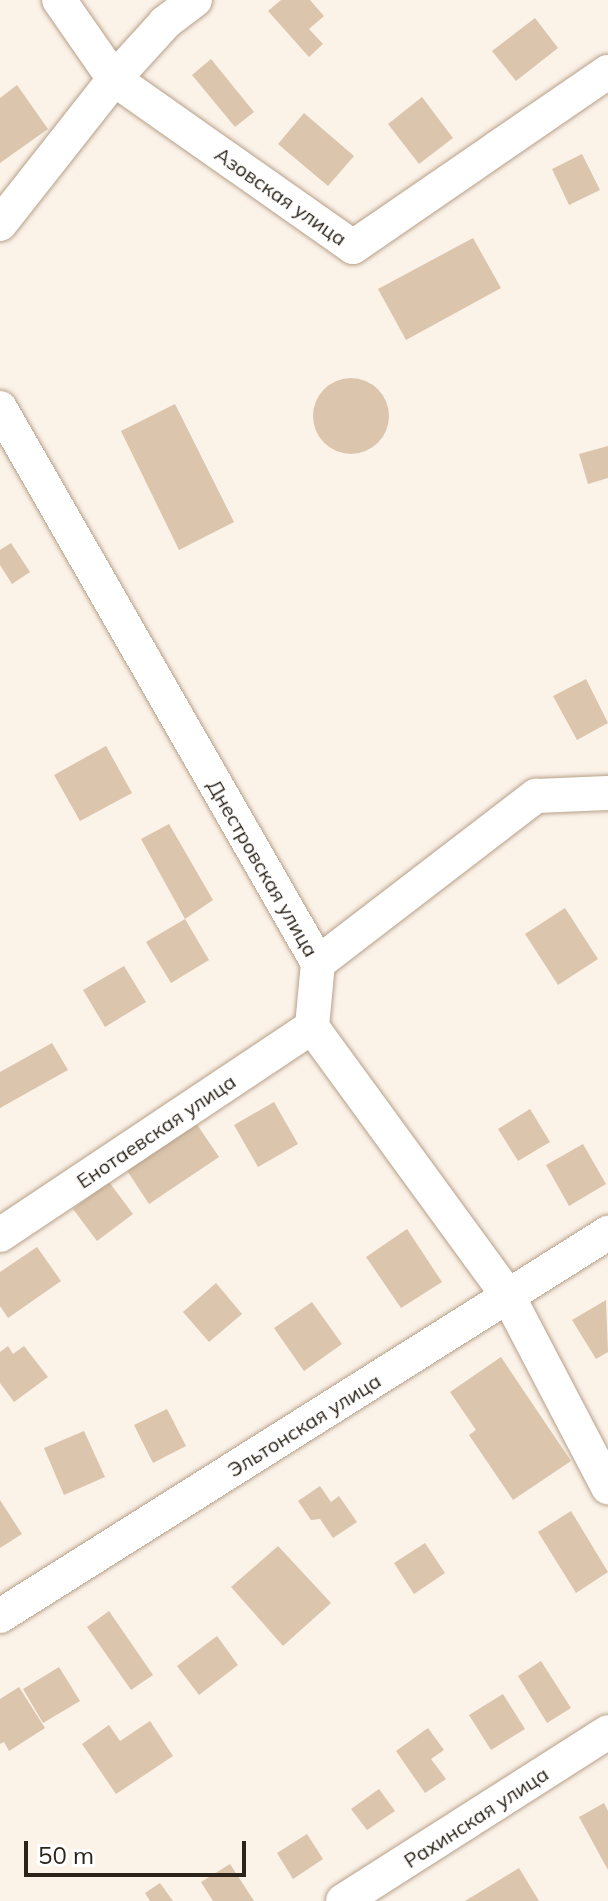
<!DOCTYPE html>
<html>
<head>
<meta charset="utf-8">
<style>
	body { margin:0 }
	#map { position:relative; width:608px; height:1901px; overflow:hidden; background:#fbf2e8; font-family:Mulish,sans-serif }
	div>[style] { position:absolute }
	.building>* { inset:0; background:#dcc5ad }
	.round { border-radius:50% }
	.roads { filter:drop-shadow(0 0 2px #b6a089) drop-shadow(0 0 2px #b6a089) }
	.street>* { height:34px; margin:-17px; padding:0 17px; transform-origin:17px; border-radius:17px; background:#fff }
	span { translate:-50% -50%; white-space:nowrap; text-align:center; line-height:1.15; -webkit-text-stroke:8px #fff; paint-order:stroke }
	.street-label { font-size:20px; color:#2c241a }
	.scale { position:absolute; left:24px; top:1841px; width:222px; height:36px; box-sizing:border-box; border:4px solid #2c241a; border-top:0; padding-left:10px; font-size:24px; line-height:28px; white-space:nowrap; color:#2c241a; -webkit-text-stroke:6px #fff; paint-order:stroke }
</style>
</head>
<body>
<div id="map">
	<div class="building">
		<i style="clip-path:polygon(281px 0,310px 0,324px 16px,309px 29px,323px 44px,309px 57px,268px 11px)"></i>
		<i style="clip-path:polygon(535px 18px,558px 48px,516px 81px,492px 51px)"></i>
		<i style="clip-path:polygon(211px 59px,254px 112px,235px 127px,192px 75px)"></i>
		<i style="clip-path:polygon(17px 85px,48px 129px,0 163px,0 98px)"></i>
		<i style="clip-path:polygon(422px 97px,453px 138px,419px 164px,388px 124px)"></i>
		<i style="clip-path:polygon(304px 113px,354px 156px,328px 186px,278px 144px)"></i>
		<i style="clip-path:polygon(582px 154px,600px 190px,569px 205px,552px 169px)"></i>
		<i style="clip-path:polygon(473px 238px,501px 288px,406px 340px,378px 289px)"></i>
		<i class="round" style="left:313px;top:378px;width:76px;height:76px"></i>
		<i style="clip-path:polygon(175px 404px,234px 522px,179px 550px,121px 431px)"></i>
		<i style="clip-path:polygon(608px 446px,608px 478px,588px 484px,579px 454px)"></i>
		<i style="clip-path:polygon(11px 543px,30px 572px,12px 584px,0 565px,0 550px)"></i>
		<i style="clip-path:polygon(586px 679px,608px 723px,577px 740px,553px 696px)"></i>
		<i style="clip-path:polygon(106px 746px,132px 793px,80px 821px,54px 775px)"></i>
		<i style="clip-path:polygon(169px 824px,213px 900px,185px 919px,141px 839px)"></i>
		<i style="clip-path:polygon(565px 908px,598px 959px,558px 985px,525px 934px)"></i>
		<i style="clip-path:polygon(185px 919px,209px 960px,171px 983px,146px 942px)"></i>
		<i style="clip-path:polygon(124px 966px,146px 1002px,105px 1027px,83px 990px)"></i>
		<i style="clip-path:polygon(52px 1043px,68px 1070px,0 1108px,0 1072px)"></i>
		<i style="clip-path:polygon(274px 1102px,298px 1144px,258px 1167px,234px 1125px)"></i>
		<i style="clip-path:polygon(530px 1109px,550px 1142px,518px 1161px,498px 1129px)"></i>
		<i style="clip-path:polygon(196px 1123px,219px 1157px,149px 1204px,126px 1169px)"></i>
		<i style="clip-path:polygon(583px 1144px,606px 1184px,569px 1206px,546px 1165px)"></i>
		<i style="clip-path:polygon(109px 1182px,133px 1214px,97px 1241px,73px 1209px)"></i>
		<i style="clip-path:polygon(407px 1229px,442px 1282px,401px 1308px,366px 1257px)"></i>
		<i style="clip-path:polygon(37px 1247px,61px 1281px,8px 1318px,0 1306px,0 1272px)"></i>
		<i style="clip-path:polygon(216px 1283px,242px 1314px,209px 1342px,183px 1312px)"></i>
		<i style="clip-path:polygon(606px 1300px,608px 1352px,596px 1359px,572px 1320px)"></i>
		<i style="clip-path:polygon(312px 1302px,342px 1344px,304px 1371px,274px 1328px)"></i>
		<i style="clip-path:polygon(8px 1346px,13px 1354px,24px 1346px,48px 1377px,14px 1402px,0 1383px,0 1352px)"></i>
		<i style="clip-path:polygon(501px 1357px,571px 1461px,513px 1500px,469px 1435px,476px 1430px,450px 1392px)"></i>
		<i style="clip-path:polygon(167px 1409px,186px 1446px,153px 1463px,134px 1425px)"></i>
		<i style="clip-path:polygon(84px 1431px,105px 1477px,64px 1495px,44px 1448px)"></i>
		<i style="clip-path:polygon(320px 1486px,331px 1502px,339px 1496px,357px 1522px,333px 1538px,320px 1519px,311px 1520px,298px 1501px)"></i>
		<i style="clip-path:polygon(0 1500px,22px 1534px,0 1548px)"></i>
		<i style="clip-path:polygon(571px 1511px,608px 1572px,576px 1593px,538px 1532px)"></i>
		<i style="clip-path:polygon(425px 1543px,445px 1573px,414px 1594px,394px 1563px)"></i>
		<i style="clip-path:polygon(278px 1546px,331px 1603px,283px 1646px,231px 1587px)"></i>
		<i style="clip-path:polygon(109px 1611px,153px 1675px,131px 1690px,87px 1627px)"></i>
		<i style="clip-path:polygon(217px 1636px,238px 1665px,199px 1695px,177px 1666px)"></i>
		<i style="clip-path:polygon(541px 1661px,571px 1708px,547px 1723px,518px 1676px)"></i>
		<i style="clip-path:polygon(59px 1667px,80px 1701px,43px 1723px,23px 1689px)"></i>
		<i style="clip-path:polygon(19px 1687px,45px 1728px,9px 1751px,4px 1742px,0 1744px,0 1699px)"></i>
		<i style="clip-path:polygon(503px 1694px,525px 1729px,491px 1750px,469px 1715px)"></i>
		<i style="clip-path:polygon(150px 1721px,173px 1756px,116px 1794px,82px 1744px,109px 1725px,120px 1741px)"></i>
		<i style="clip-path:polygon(428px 1728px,444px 1750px,431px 1759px,446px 1779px,425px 1793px,396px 1751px)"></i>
		<i style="clip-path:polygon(379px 1789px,395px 1811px,367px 1830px,351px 1809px)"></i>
		<i style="clip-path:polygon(604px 1803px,608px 1811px,608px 1870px,579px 1817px)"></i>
		<i style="clip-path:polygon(307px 1834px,323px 1859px,293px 1879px,277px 1853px)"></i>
		<i style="clip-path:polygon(230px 1864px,254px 1901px,213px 1901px,201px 1882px)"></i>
		<i style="clip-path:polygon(519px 1868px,539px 1901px,465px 1901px)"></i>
		<i style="clip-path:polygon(160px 1883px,173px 1901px,150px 1901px,145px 1893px)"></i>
	</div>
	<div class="roads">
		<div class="street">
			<i style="left:195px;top:0;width:38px;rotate:143deg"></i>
			<i style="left:165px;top:23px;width:76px;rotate:132.3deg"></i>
			<i style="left:114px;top:79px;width:292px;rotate:35.1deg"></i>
			<i style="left:353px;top:247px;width:309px;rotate:-34.5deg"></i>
			<i style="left:0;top:224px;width:184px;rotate:-51.8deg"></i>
			<i style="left:114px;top:79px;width:96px;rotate:-124.8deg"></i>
			<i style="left:0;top:408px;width:640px;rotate:60.19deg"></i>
			<i style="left:318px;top:963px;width:64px;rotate:95.4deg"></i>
			<i style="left:312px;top:1027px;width:333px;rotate:53.9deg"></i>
			<i style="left:508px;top:1296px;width:216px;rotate:62.4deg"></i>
			<i style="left:318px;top:963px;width:275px;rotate:-37.5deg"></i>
			<i style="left:536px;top:796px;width:72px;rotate:-2.4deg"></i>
			<i style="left:0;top:1235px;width:375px;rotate:-33.7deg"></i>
			<i style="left:0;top:1616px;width:719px;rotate:-32.21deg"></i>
			<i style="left:343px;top:1901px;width:314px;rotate:-32.5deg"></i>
		</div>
	</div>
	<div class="street-label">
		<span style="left:281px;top:196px;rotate:35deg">Азовская улица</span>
		<span style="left:263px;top:868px;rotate:60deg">Днестровская улица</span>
		<span style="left:156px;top:1131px;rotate:-34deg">Енотаевская улица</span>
		<span style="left:304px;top:1425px;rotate:-32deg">Эльтонская улица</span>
		<span style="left:476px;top:1817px;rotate:-33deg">Рахинская улица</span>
	</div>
	<div class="scale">50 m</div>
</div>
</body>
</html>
